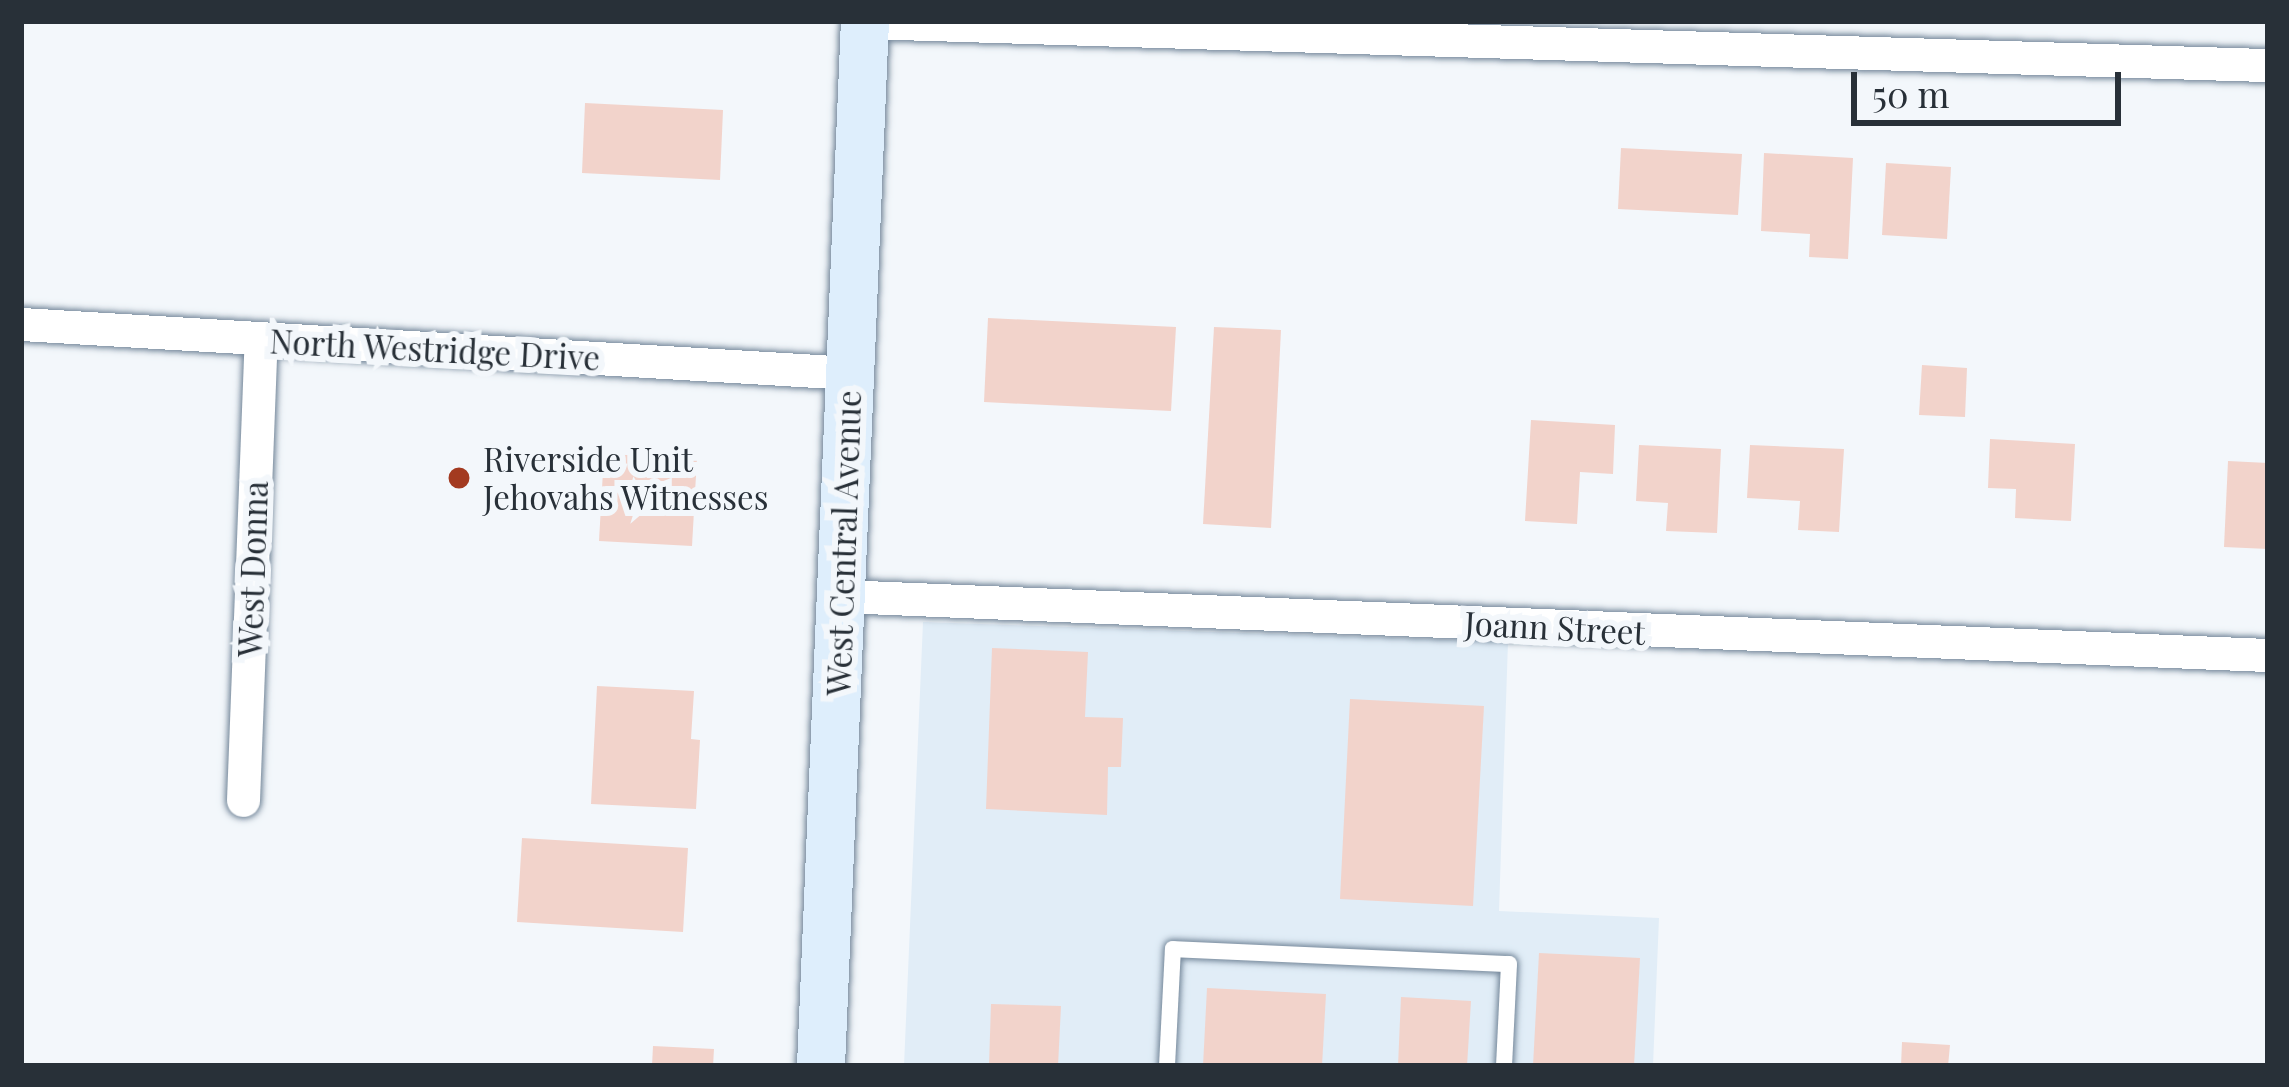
<!DOCTYPE html>
<html>
<head>
<meta charset="utf-8">
<style>
	body { margin:0 }
	#map { position:relative; width:2289px; height:1087px; overflow:hidden; background:#f3f7fb; font-family:"Playfair Display",serif }
	div>[style] { position:absolute }
	.built>* { inset:0; background:#e1edf7 }
	.building>* { inset:0; background:#f2d3cb }
	.roads { filter:drop-shadow(0 0 3px #74879a) drop-shadow(0 0 3px #74879a) }
	.service>* { height:16px; margin:-8px; padding:0 8px; transform-origin:8px; border-radius:8px; background:#fff }
	.minor>* { height:33px; margin:-16.5px; padding:0 16.5px; transform-origin:16.5px; border-radius:16.5px; background:#fff }
	.secondary>* { height:48px; margin:-24px; padding:0 24px; transform-origin:24px; border-radius:24px; background:#deeefc }
	.dots>* { width:33px; height:33px; translate:-50% -50%; box-sizing:border-box; border:6px solid #f3f7fb; border-radius:50% }
	span { translate:-50% -50%; white-space:nowrap; text-align:center; line-height:1.15; -webkit-text-stroke:12px #f3f7fb; paint-order:stroke }
	.street-label { font-size:33px; color:#283038 }
	.poi-label { font-size:33px; color:#283038 }
	.left { translate:0 -50%; text-align:left }
	.frame { position:absolute; inset:0; border:24px solid #283038; pointer-events:none }
	.scale { position:absolute; left:1851px; top:72px; width:270px; height:54px; box-sizing:border-box; border:6px solid #283038; border-top:0; padding-left:15px; font-size:36px; line-height:42px; white-space:nowrap; color:#283038; -webkit-text-stroke:9px #f3f7fb; paint-order:stroke }
</style>
</head>
<body>
<div id="map">
	<div class="built">
		<i style="clip-path:polygon(923px 622px,1508px 642px,1499px 911px,1659px 918px,1653px 1066px,904px 1066px)"></i>
	</div>
	<div class="building">
		<i style="clip-path:polygon(585px 103px,723px 110px,720px 180px,582px 173px)"></i>
		<i style="clip-path:polygon(1621px 148px,1742px 154px,1738px 215px,1618px 209px)"></i>
		<i style="clip-path:polygon(1764px 153px,1853px 158px,1848px 259px,1809px 257px,1810px 234px,1761px 231px)"></i>
		<i style="clip-path:polygon(1886px 163px,1951px 167px,1947px 239px,1882px 235px)"></i>
		<i style="clip-path:polygon(988px 318px,1176px 327px,1171px 411px,984px 402px)"></i>
		<i style="clip-path:polygon(1214px 327px,1281px 330px,1271px 528px,1203px 524px)"></i>
		<i style="clip-path:polygon(1922px 365px,1967px 368px,1965px 417px,1919px 415px)"></i>
		<i style="clip-path:polygon(1531px 420px,1615px 425px,1613px 474px,1580px 472px,1577px 524px,1525px 521px)"></i>
		<i style="clip-path:polygon(1990px 439px,2075px 444px,2071px 521px,2015px 518px,2016px 489px,1988px 488px)"></i>
		<i style="clip-path:polygon(1639px 445px,1721px 449px,1717px 533px,1666px 531px,1668px 503px,1636px 501px)"></i>
		<i style="clip-path:polygon(1750px 445px,1844px 449px,1839px 532px,1798px 530px,1800px 501px,1747px 498px)"></i>
		<i style="clip-path:polygon(604px 454px,697px 458px,692px 546px,599px 541px)"></i>
		<i style="clip-path:polygon(2228px 461px,2268px 463px,2268px 549px,2224px 547px)"></i>
		<i style="clip-path:polygon(992px 648px,1088px 652px,1085px 717px,1123px 718px,1121px 767px,1108px 767px,1107px 815px,986px 809px)"></i>
		<i style="clip-path:polygon(597px 686px,694px 691px,691px 739px,700px 740px,696px 809px,591px 804px)"></i>
		<i style="clip-path:polygon(1350px 699px,1484px 706px,1473px 906px,1340px 899px)"></i>
		<i style="clip-path:polygon(522px 838px,688px 848px,683px 932px,517px 922px)"></i>
		<i style="clip-path:polygon(1539px 953px,1640px 958px,1634px 1066px,1533px 1066px)"></i>
		<i style="clip-path:polygon(1207px 988px,1326px 994px,1322px 1066px,1203px 1066px)"></i>
		<i style="clip-path:polygon(1401px 997px,1471px 1001px,1467px 1066px,1398px 1066px)"></i>
		<i style="clip-path:polygon(991px 1004px,1061px 1006px,1058px 1066px,989px 1066px)"></i>
		<i style="clip-path:polygon(1902px 1042px,1950px 1045px,1948px 1066px,1901px 1066px)"></i>
		<i style="clip-path:polygon(653px 1046px,714px 1049px,713px 1066px,652px 1066px)"></i>
	</div>
	<div class="roads">
		<div class="service">
			<i style="left:1167px;top:1066px;width:117px;rotate:-87.1deg"></i>
			<i style="left:1173px;top:949px;width:336px;rotate:2.6deg"></i>
			<i style="left:1509px;top:964px;width:102px;rotate:92.8deg"></i>
		</div>
		<div class="minor">
			<i style="left:865px;top:22px;width:1404px;rotate:1.76deg"></i>
			<i style="left:21px;top:324px;width:830px;rotate:3.38deg"></i>
			<i style="left:841px;top:596px;width:1428px;rotate:2.37deg"></i>
			<i style="left:243px;top:800px;width:461px;rotate:-87.8deg"></i>
		</div>
		<div class="secondary">
			<i style="left:821px;top:1066px;width:1046px;rotate:-87.59deg"></i>
		</div>
	</div>
	<div class="dots">
		<i style="left:459px;top:478px;background:#a33a20"></i>
	</div>
	<div class="street-label">
		<span style="left:435px;top:349px;rotate:3deg">North Westridge Drive</span>
		<span style="left:843px;top:543px;rotate:-88deg">West Central Avenue</span>
		<span style="left:252px;top:569px;rotate:-88deg">West Donna</span>
		<span style="left:1555px;top:627px;rotate:3deg">Joann Street</span>
	</div>
	<div class="poi-label">
		<span class="left" style="left:483px;top:478px">Riverside Unit<br>Jehovahs Witnesses</span>
	</div>
	<div class="frame"></div>
	<div class="scale">50 m</div>
</div>
</body>
</html>
